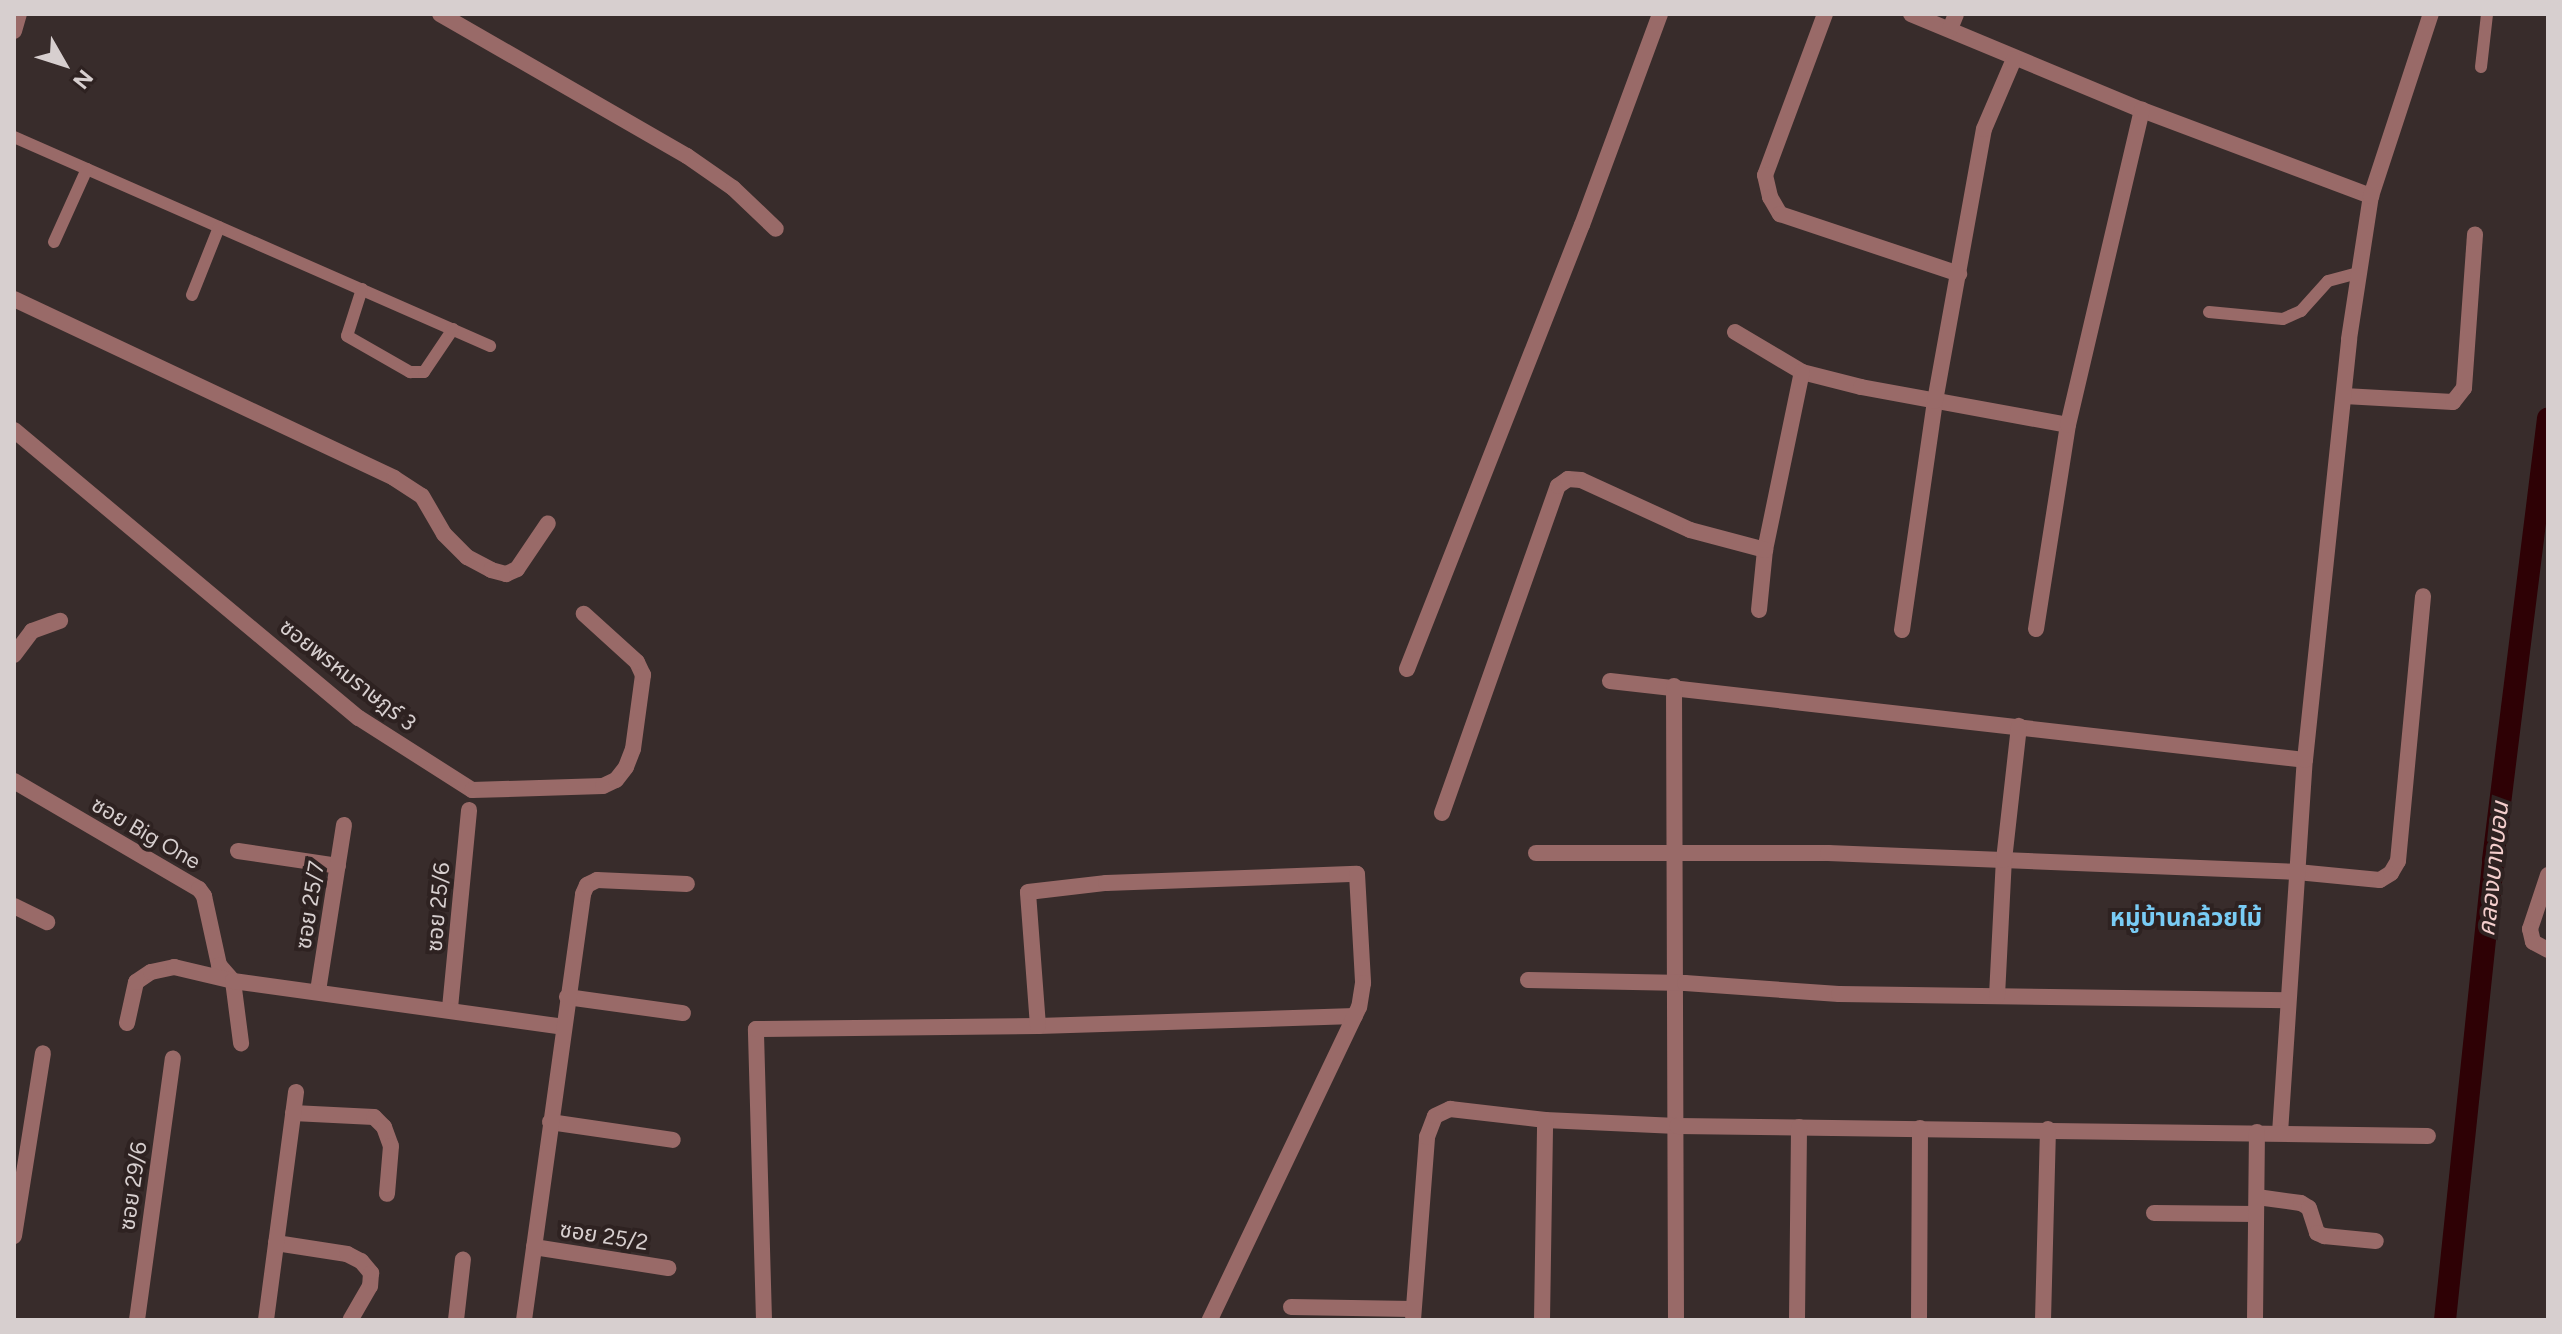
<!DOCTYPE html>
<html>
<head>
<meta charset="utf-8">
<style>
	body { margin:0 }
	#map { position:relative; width:2562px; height:1334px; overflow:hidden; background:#382c2b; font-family:Figtree,"Noto Sans Thai",sans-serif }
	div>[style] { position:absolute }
	.canal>* { height:22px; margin:-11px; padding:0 11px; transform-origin:11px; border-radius:11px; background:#2e0105 }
	.service>* { height:12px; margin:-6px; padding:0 6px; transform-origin:6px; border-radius:6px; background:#996a68 }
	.minor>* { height:16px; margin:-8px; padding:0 8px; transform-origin:8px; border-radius:8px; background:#996a68 }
	.tertiary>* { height:16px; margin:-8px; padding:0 8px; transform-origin:8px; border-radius:8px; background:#996a68 }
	span { translate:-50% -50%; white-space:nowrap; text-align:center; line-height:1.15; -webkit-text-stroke:8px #2e2221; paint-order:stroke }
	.street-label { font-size:22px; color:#d7cfcf }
	.water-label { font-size:24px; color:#f4cfcd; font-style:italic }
	.neighbourhood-label { font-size:24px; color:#79ccf5; font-weight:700 }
	.frame { position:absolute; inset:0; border:16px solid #d7cfcf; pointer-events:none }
	.north { position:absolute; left:24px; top:24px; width:80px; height:80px; -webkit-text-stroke:6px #2e2221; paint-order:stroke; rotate:129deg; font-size:22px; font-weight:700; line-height:32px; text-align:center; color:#d7cfcf }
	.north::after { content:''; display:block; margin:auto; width:28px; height:36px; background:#d7cfcf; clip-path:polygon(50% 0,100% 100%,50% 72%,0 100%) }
</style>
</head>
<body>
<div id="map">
	<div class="canal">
		<i style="left:2445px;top:1320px;width:462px;rotate:-84deg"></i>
		<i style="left:2493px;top:860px;width:445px;rotate:-82.9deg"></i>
	</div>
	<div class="service">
		<i style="left:2481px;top:67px;width:53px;rotate:-83.5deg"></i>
		<i style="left:14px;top:137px;width:520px;rotate:23.71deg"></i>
		<i style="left:54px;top:242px;width:80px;rotate:-65.7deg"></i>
		<i style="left:362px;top:289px;width:49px;rotate:107.7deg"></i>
		<i style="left:347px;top:336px;width:73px;rotate:29.7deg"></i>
		<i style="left:410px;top:372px;width:14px"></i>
		<i style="left:424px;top:372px;width:52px;rotate:-56deg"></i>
		<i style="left:192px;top:295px;width:73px;rotate:-68.3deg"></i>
		<i style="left:2209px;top:312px;width:74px;rotate:5.4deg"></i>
		<i style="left:2283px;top:319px;width:20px;rotate:-24deg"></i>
		<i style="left:2301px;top:311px;width:40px;rotate:-48deg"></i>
		<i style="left:2328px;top:281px;width:31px;rotate:-15deg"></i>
	</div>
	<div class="minor">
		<i style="left:440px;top:14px;width:285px;rotate:29.9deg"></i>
		<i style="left:687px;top:156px;width:56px;rotate:34.8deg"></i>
		<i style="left:733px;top:188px;width:59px;rotate:43.6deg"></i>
		<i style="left:1825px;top:14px;width:172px;rotate:110.4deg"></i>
		<i style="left:1765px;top:175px;width:23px;rotate:77deg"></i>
		<i style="left:1770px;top:197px;width:20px;rotate:60deg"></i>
		<i style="left:1780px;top:214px;width:189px;rotate:18.5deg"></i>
		<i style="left:1911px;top:14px;width:250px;rotate:22.6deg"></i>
		<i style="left:2142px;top:110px;width:245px;rotate:20.6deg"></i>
		<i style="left:1950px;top:29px;width:16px;rotate:-68deg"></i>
		<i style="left:14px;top:299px;width:420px;rotate:25.2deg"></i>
		<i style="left:394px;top:478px;width:33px;rotate:33deg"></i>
		<i style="left:422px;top:496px;width:44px;rotate:59.9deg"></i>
		<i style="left:444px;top:534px;width:33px;rotate:45deg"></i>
		<i style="left:467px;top:557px;width:27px;rotate:28deg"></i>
		<i style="left:491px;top:570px;width:16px;rotate:15deg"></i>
		<i style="left:506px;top:574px;width:12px;rotate:-24deg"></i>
		<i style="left:517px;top:569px;width:55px;rotate:-56deg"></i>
		<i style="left:1735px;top:332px;width:78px;rotate:30.8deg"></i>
		<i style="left:1802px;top:372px;width:61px;rotate:14.3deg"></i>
		<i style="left:1861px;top:387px;width:210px;rotate:10.4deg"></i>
		<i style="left:2344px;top:396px;width:109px;rotate:3.2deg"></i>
		<i style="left:2453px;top:402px;width:18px;rotate:-52deg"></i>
		<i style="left:2464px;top:388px;width:154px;rotate:-85.9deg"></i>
		<i style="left:14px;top:430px;width:449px;rotate:39.9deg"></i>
		<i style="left:359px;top:718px;width:134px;rotate:32.5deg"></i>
		<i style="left:472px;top:790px;width:131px;rotate:-1.7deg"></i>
		<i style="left:603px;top:786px;width:14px;rotate:-25deg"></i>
		<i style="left:616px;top:780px;width:16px;rotate:-52deg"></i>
		<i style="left:626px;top:767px;width:19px;rotate:-69deg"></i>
		<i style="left:633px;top:749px;width:75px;rotate:-82.3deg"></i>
		<i style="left:643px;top:675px;width:14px;rotate:-115deg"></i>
		<i style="left:637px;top:662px;width:72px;rotate:-137.8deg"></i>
		<i style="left:1759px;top:610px;width:60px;rotate:-84.3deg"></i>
		<i style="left:1765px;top:550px;width:182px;rotate:-78.3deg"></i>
		<i style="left:2036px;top:629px;width:206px;rotate:-81.1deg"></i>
		<i style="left:2068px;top:425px;width:324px;rotate:-76.8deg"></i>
		<i style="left:1902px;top:630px;width:231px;rotate:-81.8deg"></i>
		<i style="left:1935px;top:401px;width:276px;rotate:-79.8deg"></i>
		<i style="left:1984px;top:129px;width:76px;rotate:-66.8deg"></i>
		<i style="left:14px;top:655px;width:30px;rotate:-53deg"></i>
		<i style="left:32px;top:631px;width:30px;rotate:-20deg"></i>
		<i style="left:1407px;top:669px;width:477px;rotate:-68.5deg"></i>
		<i style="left:1582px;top:225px;width:225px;rotate:-69.7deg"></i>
		<i style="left:1610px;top:681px;width:699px;rotate:6.48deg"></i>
		<i style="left:1674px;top:686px;width:634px;rotate:89.82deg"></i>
		<i style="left:14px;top:781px;width:214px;rotate:30.3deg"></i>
		<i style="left:199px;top:889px;width:9px;rotate:54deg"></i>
		<i style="left:204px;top:896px;width:71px;rotate:77.7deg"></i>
		<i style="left:219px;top:965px;width:21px;rotate:49deg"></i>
		<i style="left:233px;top:981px;width:63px;rotate:82.6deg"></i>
		<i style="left:1442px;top:813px;width:347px;rotate:-70.5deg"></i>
		<i style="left:1558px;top:486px;width:12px;rotate:-35deg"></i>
		<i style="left:1568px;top:479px;width:13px;rotate:4deg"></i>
		<i style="left:1581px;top:480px;width:120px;rotate:24.6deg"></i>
		<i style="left:1690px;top:530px;width:78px;rotate:14.9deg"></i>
		<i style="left:238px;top:851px;width:101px;rotate:8.5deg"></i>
		<i style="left:1536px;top:853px;width:292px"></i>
		<i style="left:1828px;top:853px;width:469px;rotate:2.3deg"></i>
		<i style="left:2297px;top:872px;width:83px;rotate:5.5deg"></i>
		<i style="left:2380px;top:880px;width:13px;rotate:-32deg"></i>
		<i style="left:2391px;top:873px;width:14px;rotate:-60deg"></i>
		<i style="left:2398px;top:861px;width:266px;rotate:-84.6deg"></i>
		<i style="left:2548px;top:875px;width:57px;rotate:108.4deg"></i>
		<i style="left:2530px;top:929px;width:13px;rotate:77deg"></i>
		<i style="left:2533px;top:942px;width:17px;rotate:28deg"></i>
		<i style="left:14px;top:906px;width:37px;rotate:26deg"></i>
		<i style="left:1528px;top:980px;width:157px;rotate:1.1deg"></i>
		<i style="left:1685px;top:983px;width:154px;rotate:4.1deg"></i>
		<i style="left:1839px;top:994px;width:449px;rotate:0.8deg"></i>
		<i style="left:318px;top:991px;width:168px;rotate:-81.1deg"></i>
		<i style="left:1997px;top:996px;width:136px;rotate:-87.1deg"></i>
		<i style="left:2004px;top:860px;width:135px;rotate:-83.6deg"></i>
		<i style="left:567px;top:997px;width:117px;rotate:7.9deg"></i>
		<i style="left:450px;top:1008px;width:199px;rotate:-84.5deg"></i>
		<i style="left:127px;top:1023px;width:42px;rotate:-77.6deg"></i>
		<i style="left:136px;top:982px;width:18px;rotate:-34deg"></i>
		<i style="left:151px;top:972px;width:24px;rotate:-12deg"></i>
		<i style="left:174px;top:967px;width:61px;rotate:13.3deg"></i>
		<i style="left:233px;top:981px;width:333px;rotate:7.9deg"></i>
		<i style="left:1038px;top:1026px;width:317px;rotate:-1.8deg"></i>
		<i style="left:293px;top:1113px;width:81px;rotate:2.8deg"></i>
		<i style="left:374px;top:1117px;width:14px;rotate:45deg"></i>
		<i style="left:384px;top:1127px;width:20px;rotate:70deg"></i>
		<i style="left:391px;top:1146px;width:48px;rotate:94.8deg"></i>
		<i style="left:550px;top:1122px;width:124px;rotate:8.3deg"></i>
		<i style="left:2280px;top:1133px;width:374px;rotate:-86.2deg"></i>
		<i style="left:2305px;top:760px;width:423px;rotate:-84deg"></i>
		<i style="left:2349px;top:339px;width:145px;rotate:-81.3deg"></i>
		<i style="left:2371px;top:196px;width:192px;rotate:-71.8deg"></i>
		<i style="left:2257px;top:1197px;width:44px;rotate:7.8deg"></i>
		<i style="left:2301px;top:1203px;width:9px;rotate:32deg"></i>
		<i style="left:2309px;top:1208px;width:26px;rotate:72deg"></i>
		<i style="left:2317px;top:1233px;width:8px;rotate:23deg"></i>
		<i style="left:2324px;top:1236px;width:52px;rotate:5.5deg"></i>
		<i style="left:2154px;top:1213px;width:102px;rotate:0.6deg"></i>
		<i style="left:14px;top:1236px;width:185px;rotate:-81deg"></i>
		<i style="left:276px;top:1243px;width:72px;rotate:8.8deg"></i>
		<i style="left:347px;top:1254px;width:16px;rotate:27deg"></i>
		<i style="left:361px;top:1261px;width:16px;rotate:50deg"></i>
		<i style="left:371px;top:1273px;width:13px;rotate:94deg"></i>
		<i style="left:370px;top:1286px;width:39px;rotate:120deg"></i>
		<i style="left:534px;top:1247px;width:136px;rotate:8.9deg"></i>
		<i style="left:1291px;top:1307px;width:122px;rotate:0.9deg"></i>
		<i style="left:137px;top:1320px;width:264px;rotate:-82.2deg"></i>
		<i style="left:266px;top:1320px;width:230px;rotate:-82.5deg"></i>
		<i style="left:456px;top:1320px;width:61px;rotate:-83.5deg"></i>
		<i style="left:524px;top:1320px;width:430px;rotate:-82.1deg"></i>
		<i style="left:583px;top:894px;width:10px;rotate:-66deg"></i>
		<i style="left:587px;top:885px;width:11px;rotate:-27deg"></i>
		<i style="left:597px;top:880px;width:90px;rotate:2.5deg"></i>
		<i style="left:764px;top:1320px;width:291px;rotate:-91.6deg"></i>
		<i style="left:756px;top:1029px;width:282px;rotate:-0.6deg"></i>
		<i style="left:1038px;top:1026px;width:134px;rotate:-94.3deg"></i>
		<i style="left:1028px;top:892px;width:79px;rotate:-6.6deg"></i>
		<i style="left:1106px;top:883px;width:251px;rotate:-2.1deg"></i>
		<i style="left:1357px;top:874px;width:109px;rotate:86.8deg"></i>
		<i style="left:1363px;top:983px;width:24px;rotate:99deg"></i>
		<i style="left:1359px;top:1007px;width:347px;rotate:115.5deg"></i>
		<i style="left:1413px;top:1320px;width:184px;rotate:-85.6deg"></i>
		<i style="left:1427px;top:1137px;width:22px;rotate:-69deg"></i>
		<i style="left:1435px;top:1116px;width:17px;rotate:-25deg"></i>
		<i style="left:1450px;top:1109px;width:96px;rotate:6.6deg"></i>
		<i style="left:1545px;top:1120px;width:132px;rotate:2.6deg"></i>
		<i style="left:1677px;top:1126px;width:751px;rotate:0.76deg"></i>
		<i style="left:1542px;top:1320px;width:200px;rotate:-89.1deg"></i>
		<i style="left:1797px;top:1320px;width:193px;rotate:-89.4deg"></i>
		<i style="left:1919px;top:1320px;width:192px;rotate:-89.7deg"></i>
		<i style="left:2043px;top:1320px;width:191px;rotate:-88.5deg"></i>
		<i style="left:2255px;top:1320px;width:188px;rotate:-89.4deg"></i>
	</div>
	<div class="tertiary">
		<i style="left:14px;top:31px;width:18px;rotate:-74deg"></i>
	</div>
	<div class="street-label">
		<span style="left:348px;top:675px;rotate:38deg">ซอยพรหมราษฎร์ 3</span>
		<span style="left:146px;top:833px;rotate:30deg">ซอย Big One</span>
		<span style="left:310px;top:905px;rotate:-81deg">ซอย 25/7</span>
		<span style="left:438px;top:907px;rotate:-85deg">ซอย 25/6</span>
		<span style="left:133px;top:1186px;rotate:-82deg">ซอย 29/6</span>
		<span style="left:604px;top:1236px;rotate:9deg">ซอย 25/2</span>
	</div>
	<div class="water-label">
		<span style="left:2493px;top:869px;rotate:-84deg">คลองบางบอน</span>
	</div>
	<div class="neighbourhood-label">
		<span style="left:2186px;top:918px">หมู่บ้านกล้วยไม้</span>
	</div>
	<div class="frame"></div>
	<div class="north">N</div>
</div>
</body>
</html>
